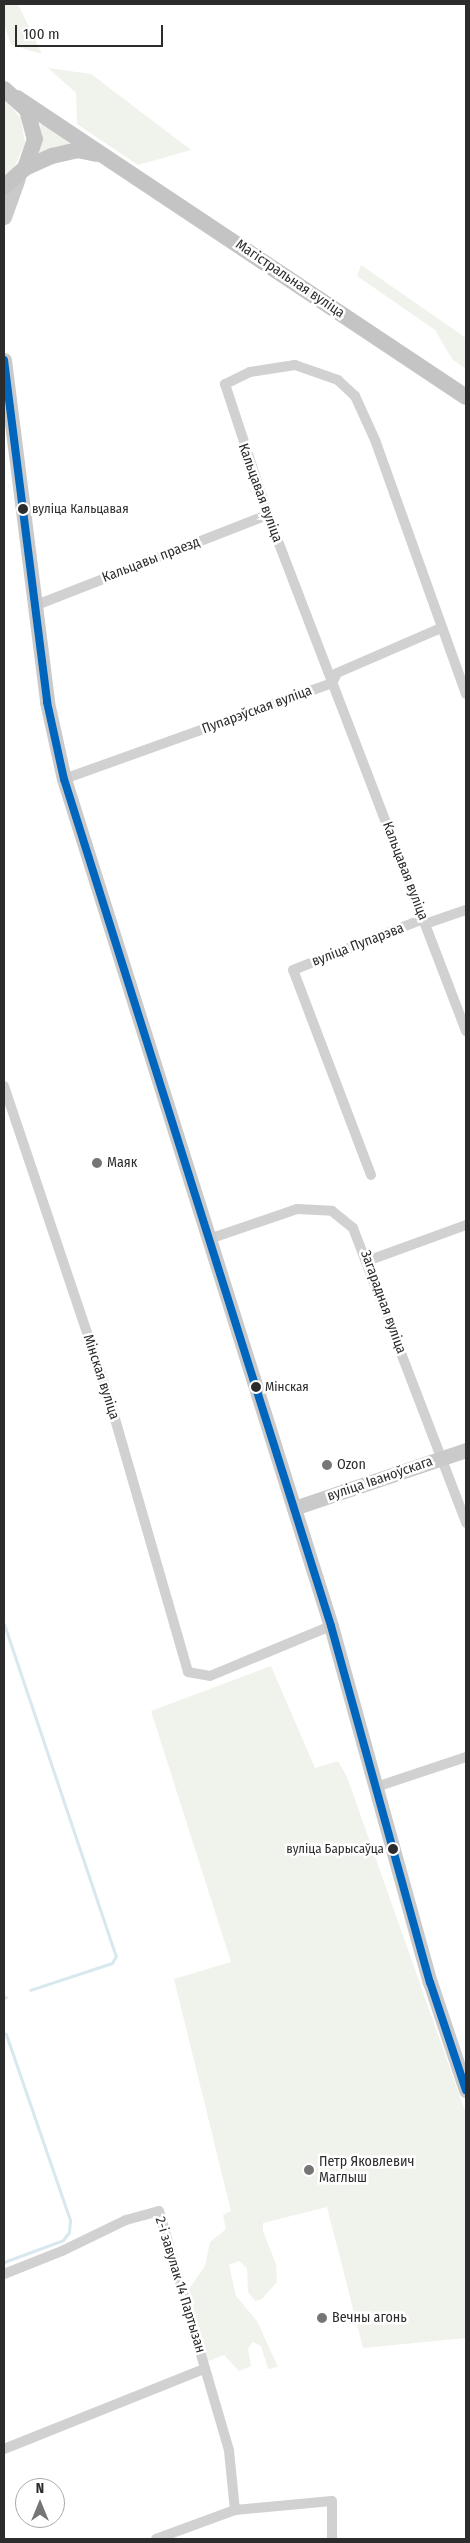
<!DOCTYPE html>
<html>
<head>
<meta charset="utf-8">
<style>
	body { margin:0 }
	#map { position:relative; width:470px; height:2543px; overflow:hidden; background:#fff; font-family:"Fira Sans Condensed",sans-serif }
	div>[style] { position:absolute }
	.green>* { inset:0; background:#f0f3eb }
	.stream>* { height:3px; margin:-1.5px; padding:0 1.5px; transform-origin:1.5px; border-radius:1.5px; background:#d8e8ef }
	.minor>* { height:10px; margin:-5px; padding:0 5px; transform-origin:5px; border-radius:5px; background:#d1d1d1 }
	.secondary>* { height:15px; margin:-7.5px; padding:0 7.5px; transform-origin:7.5px; border-radius:7.5px; background:#cacaca }
	.primary>* { height:16px; margin:-8px; padding:0 8px; transform-origin:8px; border-radius:8px; background:#c4c4c4 }
	.bus-1>* { height:8px; margin:-4px; padding:0 4px; transform-origin:4px; border-radius:4px; background:#0065bd }
	.dots>* { width:14px; height:14px; translate:-50% -50%; box-sizing:border-box; border:2px solid #fff; border-radius:50% }
	span { translate:-50% -50%; white-space:nowrap; text-align:center; line-height:1.15; -webkit-text-stroke:5px #fff; paint-order:stroke }
	.bus-label { font-size:13px; color:#2c2c2c }
	.left { translate:0 -50%; text-align:left }
	.right { translate:-100% -50%; text-align:right }
	.street-label { font-size:14px; color:#2c2c2c }
	.poi-label { font-size:14px; color:#2c2c2c }
	.frame { position:absolute; inset:0; border:5px solid #2c2c2c; pointer-events:none }
	.north { position:absolute; left:15px; top:2478px; width:50px; height:50px; box-sizing:border-box; background:#fff; border:1px solid #ababab; border-radius:50%; rotate:0deg; font-size:14px; font-weight:700; line-height:20px; text-align:center; color:#2c2c2c }
	.north::after { content:''; display:block; margin:auto; width:18px; height:22px; background:#767676; clip-path:polygon(50% 0,100% 100%,50% 72%,0 100%) }
	.scale { position:absolute; left:15px; top:25px; width:148px; height:22px; box-sizing:border-box; border:2px solid #2c2c2c; border-top:0; padding-left:6px; font-size:15px; line-height:18px; white-space:nowrap; color:#2c2c2c; -webkit-text-stroke:4px #fff; paint-order:stroke }
</style>
</head>
<body>
<div id="map">
	<div class="green">
		<i style="clip-path:polygon(4px 4px,18px 4px,42px 54px,11px 45px,4px 23px)"></i>
		<i style="clip-path:polygon(48px 68px,91px 74px,191px 150px,138px 165px,77px 124px,76px 93px)"></i>
		<i style="clip-path:polygon(4px 99px,21px 118px,25px 143px,15px 166px,4px 176px)"></i>
		<i style="clip-path:polygon(41px 121px,73px 142px,38px 157px)"></i>
		<i style="clip-path:polygon(361px 265px,466px 338px,466px 369px,452px 359px,435px 330px,357px 276px)"></i>
		<i style="clip-path:polygon(271px 1666px,315px 1768px,338px 1761px,347px 1777px,466px 2114px,466px 2338px,363px 2348px,327px 2207px,263px 2223px,263px 2231px,276px 2264px,277px 2282px,262px 2299px,255px 2301px,248px 2292px,247px 2268px,239px 2261px,229px 2265px,236px 2296px,257px 2321px,278px 2367px,268px 2369px,261px 2346px,253px 2342px,248px 2348px,251px 2366px,239px 2371px,224px 2355px,209px 2361px,205px 2358px,189px 2289px,205px 2266px,210px 2242px,226px 2229px,223px 2215px,231px 2211px,174px 1979px,231px 1962px,151px 1711px)"></i>
	</div>
	<div class="stream">
		<i style="left:4px;top:1624px;width:350px;rotate:71.4deg"></i>
		<i style="left:116px;top:1956px;width:8px;rotate:120deg"></i>
		<i style="left:112px;top:1963px;width:86px;rotate:161.8deg"></i>
		<i style="left:4px;top:1998px;width:2px;rotate:-27deg"></i>
		<i style="left:4px;top:2262px;width:63px;rotate:-20.4deg"></i>
		<i style="left:63px;top:2240px;width:10px;rotate:-53deg"></i>
		<i style="left:69px;top:2232px;width:12px;rotate:-85deg"></i>
		<i style="left:70px;top:2220px;width:197px;rotate:-109deg"></i>
	</div>
	<div class="minor">
		<i style="left:34px;top:606px;width:251px;rotate:-21.3deg"></i>
		<i style="left:466px;top:694px;width:268px;rotate:-109.7deg"></i>
		<i style="left:376px;top:442px;width:51px;rotate:-114.5deg"></i>
		<i style="left:355px;top:396px;width:23px;rotate:-137deg"></i>
		<i style="left:338px;top:380px;width:46px;rotate:-160.8deg"></i>
		<i style="left:295px;top:365px;width:46px;rotate:171.2deg"></i>
		<i style="left:250px;top:372px;width:28px;rotate:154deg"></i>
		<i style="left:225px;top:384px;width:138px;rotate:71.8deg"></i>
		<i style="left:268px;top:515px;width:553px;rotate:69.01deg"></i>
		<i style="left:64px;top:779px;width:285px;rotate:-19.7deg"></i>
		<i style="left:332px;top:683px;width:11px;rotate:-63deg"></i>
		<i style="left:337px;top:673px;width:113px;rotate:-23.4deg"></i>
		<i style="left:425px;top:924px;width:43px;rotate:-18.9deg"></i>
		<i style="left:4px;top:1086px;width:329px;rotate:71.4deg"></i>
		<i style="left:109px;top:1398px;width:285px;rotate:73.9deg"></i>
		<i style="left:188px;top:1672px;width:22px;rotate:10deg"></i>
		<i style="left:210px;top:1676px;width:131px;rotate:-22.5deg"></i>
		<i style="left:371px;top:1175px;width:219px;rotate:-110.8deg"></i>
		<i style="left:293px;top:970px;width:140px;rotate:-21.4deg"></i>
		<i style="left:209px;top:1239px;width:93px;rotate:-18.8deg"></i>
		<i style="left:297px;top:1209px;width:35px;rotate:3deg"></i>
		<i style="left:332px;top:1211px;width:27px;rotate:39deg"></i>
		<i style="left:353px;top:1228px;width:316px;rotate:69deg"></i>
		<i style="left:367px;top:1261px;width:105px;rotate:-20deg"></i>
		<i style="left:376px;top:1787px;width:95px;rotate:-18.4deg"></i>
		<i style="left:4px;top:2274px;width:62px;rotate:-21.6deg"></i>
		<i style="left:62px;top:2251px;width:71px;rotate:-25.8deg"></i>
		<i style="left:126px;top:2220px;width:34px;rotate:-15deg"></i>
		<i style="left:159px;top:2211px;width:250px;rotate:73.7deg"></i>
		<i style="left:229px;top:2451px;width:59px;rotate:84.2deg"></i>
		<i style="left:4px;top:2449px;width:215px;rotate:-21.8deg"></i>
		<i style="left:156px;top:2539px;width:84px;rotate:-20.2deg"></i>
		<i style="left:235px;top:2510px;width:97px;rotate:-5.3deg"></i>
		<i style="left:332px;top:2501px;width:38px;rotate:90deg"></i>
	</div>
	<div class="secondary">
		<i style="left:4px;top:217px;width:41px;rotate:-70.3deg"></i>
		<i style="left:4px;top:360px;width:345px;rotate:82.8deg"></i>
		<i style="left:47px;top:702px;width:79px;rotate:77.6deg"></i>
		<i style="left:64px;top:779px;width:888px;rotate:72.5deg"></i>
		<i style="left:331px;top:1626px;width:370px;rotate:74.5deg"></i>
		<i style="left:430px;top:1982px;width:114px;rotate:71.6deg"></i>
		<i style="left:294px;top:1508px;width:182px;rotate:-18.6deg"></i>
	</div>
	<div class="primary">
		<i style="left:4px;top:89px;width:31px;rotate:42deg"></i>
		<i style="left:27px;top:110px;width:30px;rotate:75deg"></i>
		<i style="left:35px;top:139px;width:31px;rotate:109deg"></i>
		<i style="left:25px;top:168px;width:28px;rotate:138deg"></i>
		<i style="left:17px;top:98px;width:539px;rotate:33.66deg"></i>
		<i style="left:25px;top:168px;width:30px;rotate:-24deg"></i>
		<i style="left:52px;top:156px;width:26px;rotate:-13deg"></i>
		<i style="left:77px;top:150px;width:20px;rotate:11deg"></i>
	</div>
	<div class="bus-1">
		<i style="left:4px;top:360px;width:345px;rotate:82.8deg"></i>
		<i style="left:47px;top:702px;width:79px;rotate:77.6deg"></i>
		<i style="left:64px;top:779px;width:888px;rotate:72.5deg"></i>
		<i style="left:331px;top:1626px;width:370px;rotate:74.5deg"></i>
		<i style="left:430px;top:1982px;width:114px;rotate:71.6deg"></i>
	</div>
	<div class="dots">
		<i style="left:23px;top:509px;background:#2c2c2c"></i>
		<i style="left:97px;top:1163px;background:#767676"></i>
		<i style="left:256px;top:1387px;background:#2c2c2c"></i>
		<i style="left:327px;top:1465px;background:#767676"></i>
		<i style="left:393px;top:1849px;background:#2c2c2c"></i>
		<i style="left:309px;top:2170px;background:#767676"></i>
		<i style="left:322px;top:2318px;background:#767676"></i>
	</div>
	<div class="bus-label">
		<span class="left" style="left:32px;top:509px">вуліца Кальцавая</span>
		<span class="left" style="left:265px;top:1387px">Мінская</span>
		<span class="right" style="left:384px;top:1849px">вуліца Барысаўца</span>
	</div>
	<div class="street-label">
		<span style="left:290px;top:279px;rotate:34deg">Магістральная вуліца</span>
		<span style="left:260px;top:493px;rotate:70deg">Кальцавая вуліца</span>
		<span style="left:151px;top:560px;rotate:-21deg">Кальцавы праезд</span>
		<span style="left:257px;top:710px;rotate:-20deg">Пупарэўская вуліца</span>
		<span style="left:405px;top:871px;rotate:69deg">Кальцавая вуліца</span>
		<span style="left:358px;top:945px;rotate:-21deg">вуліца Пупарэва</span>
		<span style="left:383px;top:1302px;rotate:70deg">Загарадная вуліца</span>
		<span style="left:101px;top:1377px;rotate:72deg">Мінская вуліца</span>
		<span style="left:380px;top:1479px;rotate:-19deg">вуліца Іваноўскага</span>
		<span style="left:180px;top:2285px;rotate:73deg">2-і завулак 14 Партызан</span>
	</div>
	<div class="poi-label">
		<span class="left" style="left:107px;top:1163px">Маяк</span>
		<span class="left" style="left:337px;top:1465px">Ozon</span>
		<span class="left" style="left:319px;top:2170px">Петр Яковлевич<br>Маглыш</span>
		<span class="left" style="left:332px;top:2318px">Вечны агонь</span>
	</div>
	<div class="frame"></div>
	<div class="north">N</div>
	<div class="scale">100 m</div>
</div>
</body>
</html>
